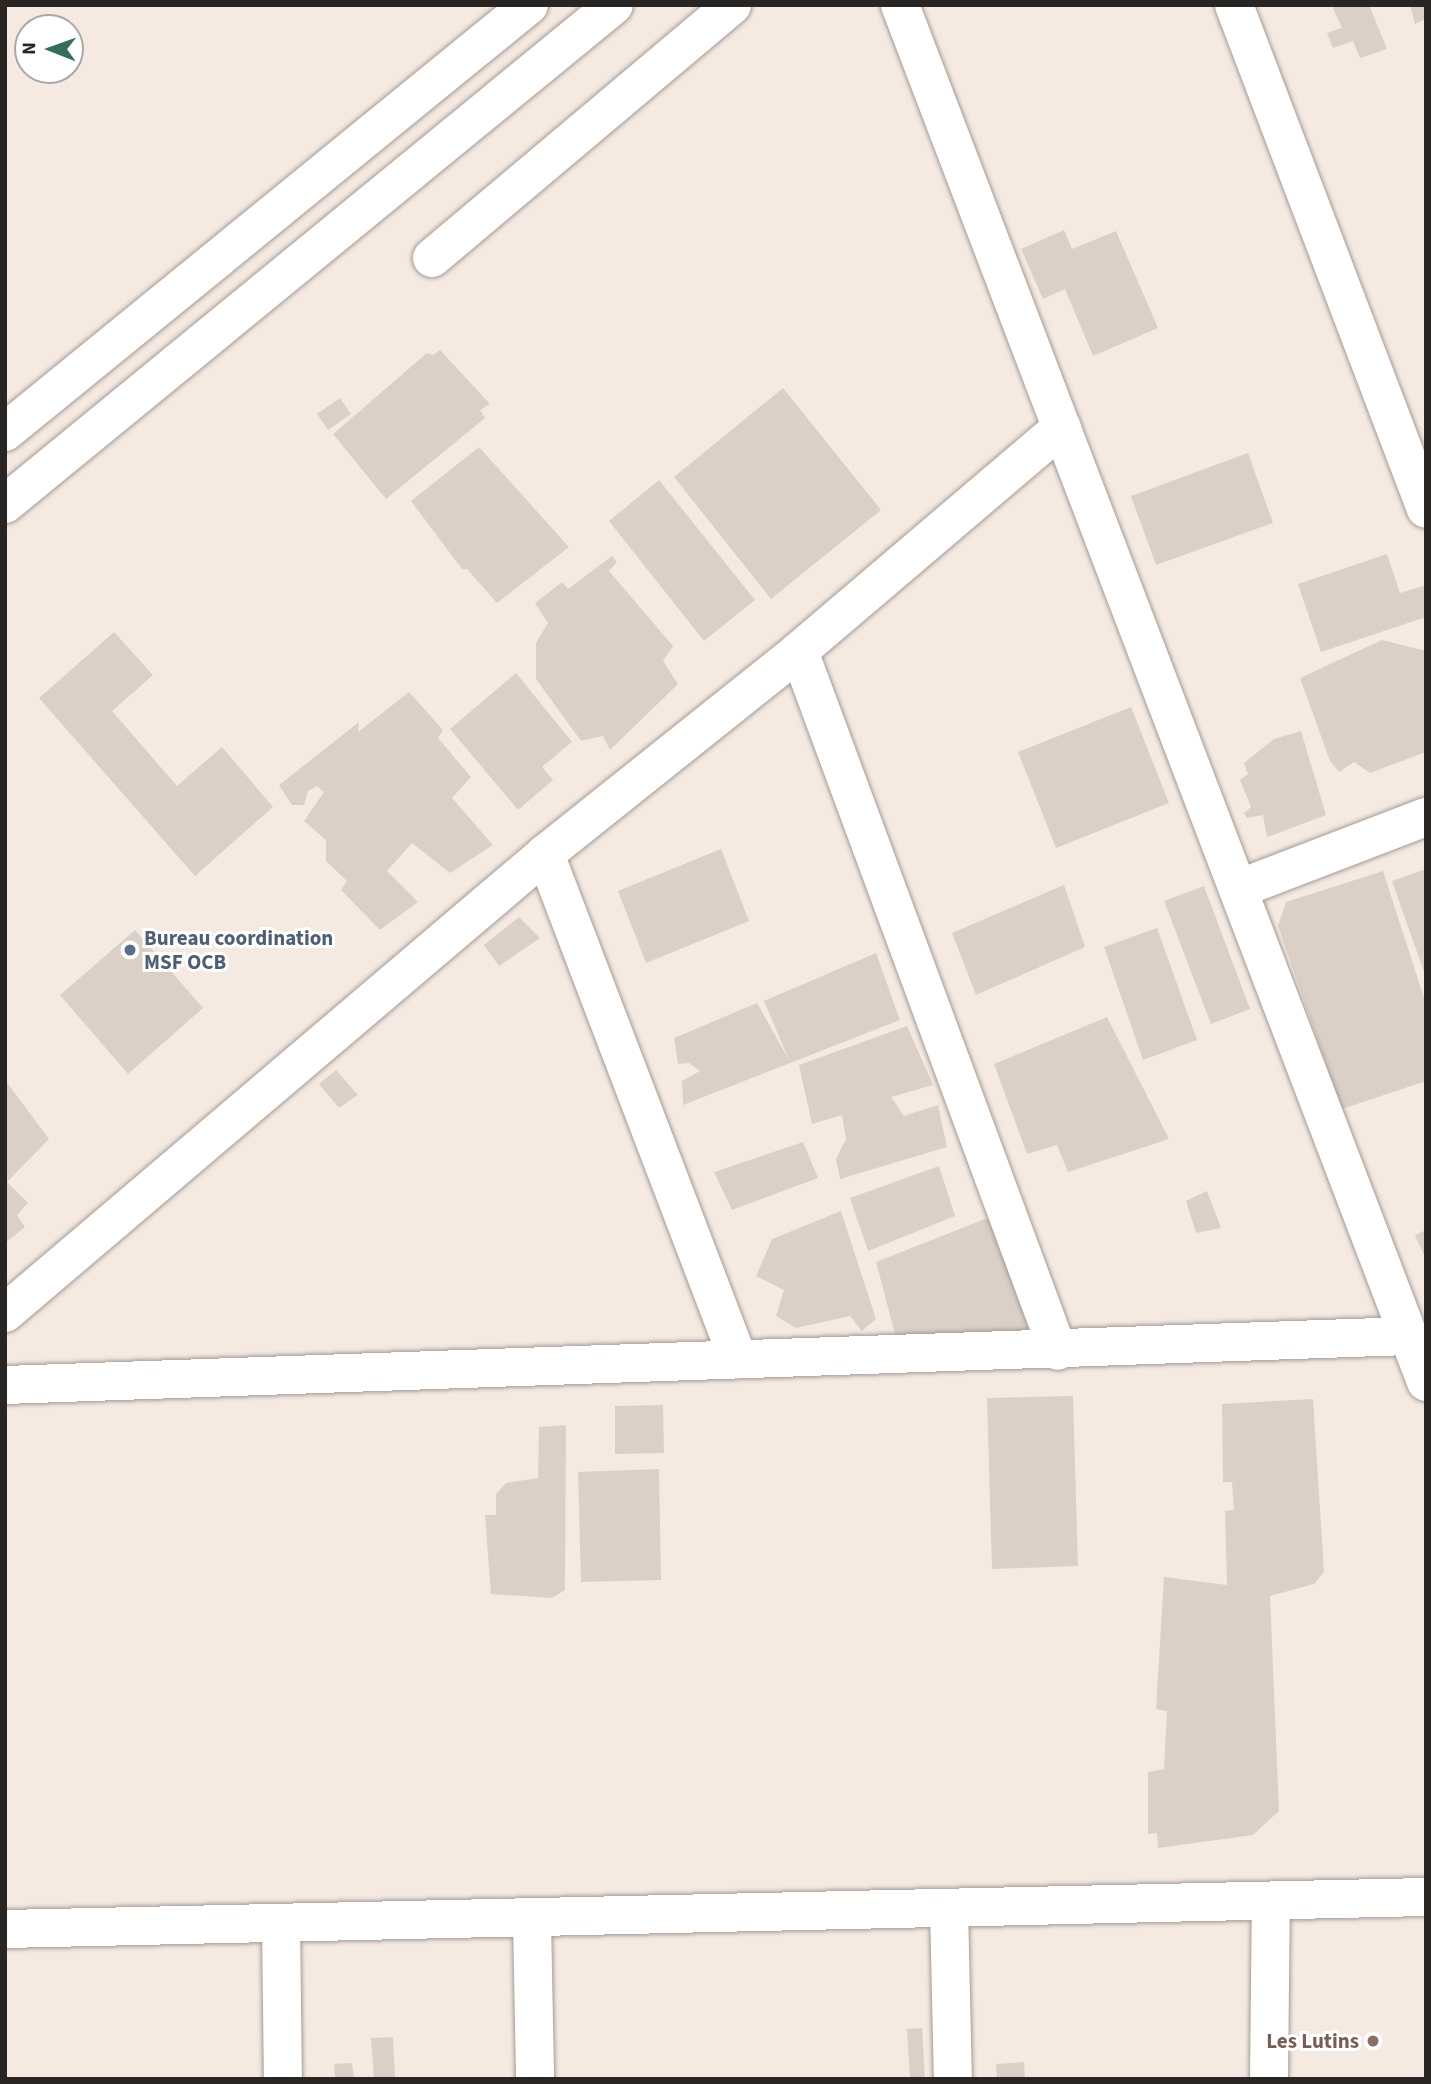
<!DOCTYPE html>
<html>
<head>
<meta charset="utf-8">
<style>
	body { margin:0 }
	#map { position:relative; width:1431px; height:2084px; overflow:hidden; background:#f5eae2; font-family:"Source Sans 3",sans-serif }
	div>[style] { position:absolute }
	.building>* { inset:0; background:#dbd0c8 }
	.roads { filter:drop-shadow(0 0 2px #a59b93) drop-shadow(0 0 2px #a59b93) }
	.minor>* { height:38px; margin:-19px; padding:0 19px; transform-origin:19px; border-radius:19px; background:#fff }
	.dots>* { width:19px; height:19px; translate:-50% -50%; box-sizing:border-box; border:4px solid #fff; border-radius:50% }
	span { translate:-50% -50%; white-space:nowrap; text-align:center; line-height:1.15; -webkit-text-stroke:6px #fff; paint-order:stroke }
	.service-label { font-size:21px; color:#4e5e75; font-weight:700 }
	.left { translate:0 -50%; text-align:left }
	.education-label { font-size:21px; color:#785e54; font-weight:700 }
	.right { translate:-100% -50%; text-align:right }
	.frame { position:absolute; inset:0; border:7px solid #292522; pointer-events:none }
	.north { position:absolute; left:14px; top:14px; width:70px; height:70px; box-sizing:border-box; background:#fff; border:2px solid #a9a8a7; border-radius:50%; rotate:271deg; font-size:19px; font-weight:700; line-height:28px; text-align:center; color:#292522 }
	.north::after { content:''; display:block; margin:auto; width:24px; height:32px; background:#326e59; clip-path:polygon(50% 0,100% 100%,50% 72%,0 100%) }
</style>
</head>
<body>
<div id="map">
	<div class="building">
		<i style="clip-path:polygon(1338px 5px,1369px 5px,1387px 49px,1360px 58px,1353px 41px,1333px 48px,1327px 33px,1342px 28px,1333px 8px)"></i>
		<i style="clip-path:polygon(1410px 5px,1426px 5px,1426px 19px,1415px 24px)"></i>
		<i style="clip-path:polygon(1064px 230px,1072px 249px,1116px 231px,1158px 328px,1093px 356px,1065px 289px,1043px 299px,1021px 249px)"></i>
		<i style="clip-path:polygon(440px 350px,490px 404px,480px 410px,485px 418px,386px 499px,333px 434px,427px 353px,433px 355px)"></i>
		<i style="clip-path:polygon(783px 388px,881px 510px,771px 599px,674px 477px)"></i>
		<i style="clip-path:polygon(340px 398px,351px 414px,328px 430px,317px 414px)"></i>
		<i style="clip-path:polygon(479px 447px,569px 547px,497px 603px,467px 569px,462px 569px,411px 501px)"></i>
		<i style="clip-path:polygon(1248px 453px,1273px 523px,1156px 565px,1131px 496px)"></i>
		<i style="clip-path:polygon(659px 480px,755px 600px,704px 641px,609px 521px)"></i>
		<i style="clip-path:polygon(1387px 554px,1400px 593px,1426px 585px,1426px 617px,1321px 652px,1298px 584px)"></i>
		<i style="clip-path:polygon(612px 556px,617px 562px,609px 571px,673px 646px,663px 661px,678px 684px,610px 750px,603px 736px,581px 741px,536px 679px,536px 643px,548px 623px,535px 603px,562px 582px,568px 589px)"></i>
		<i style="clip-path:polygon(114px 632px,153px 675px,112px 711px,177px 786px,222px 747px,273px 807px,195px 876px,39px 698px)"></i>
		<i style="clip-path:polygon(1382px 640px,1426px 651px,1426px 752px,1370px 773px,1354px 762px,1339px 772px,1330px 761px,1300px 678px)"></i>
		<i style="clip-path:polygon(516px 673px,572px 742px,542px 767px,553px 780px,518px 810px,450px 729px)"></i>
		<i style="clip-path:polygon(409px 692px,443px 730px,438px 738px,471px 777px,452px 798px,493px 845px,450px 873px,412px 843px,387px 871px,418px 902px,380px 930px,341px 890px,347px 881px,326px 861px,326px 840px,304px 821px,324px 792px,317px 786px,308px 791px,304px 805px,292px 805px,279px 785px,359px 722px,358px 732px)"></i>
		<i style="clip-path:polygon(1131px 707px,1169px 803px,1056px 848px,1018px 752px)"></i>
		<i style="clip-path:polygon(1301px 731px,1326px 815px,1267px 837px,1263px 815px,1247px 818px,1244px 813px,1251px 807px,1240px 780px,1248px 774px,1244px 763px,1274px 739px)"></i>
		<i style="clip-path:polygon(721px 849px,749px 921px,646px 963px,618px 891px)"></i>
		<i style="clip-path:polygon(1426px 869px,1426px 975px,1425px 975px,1392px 881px)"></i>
		<i style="clip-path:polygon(1383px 871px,1426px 1004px,1426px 1081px,1342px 1109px,1278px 926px,1286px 902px)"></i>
		<i style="clip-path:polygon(1064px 885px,1085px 947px,976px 995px,952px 933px)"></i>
		<i style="clip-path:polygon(1204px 886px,1250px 1009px,1211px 1024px,1164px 901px)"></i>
		<i style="clip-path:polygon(519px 917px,540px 938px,499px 966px,484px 945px)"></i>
		<i style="clip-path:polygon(1157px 928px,1197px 1040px,1143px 1060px,1104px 947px)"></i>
		<i style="clip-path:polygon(135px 930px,203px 1008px,128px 1074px,60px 995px)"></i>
		<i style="clip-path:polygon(876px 953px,900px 1020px,683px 1105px,682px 1081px,700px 1071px,689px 1063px,678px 1064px,674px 1038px,757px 1003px,789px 1060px,764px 1001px)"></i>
		<i style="clip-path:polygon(1107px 1017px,1169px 1139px,1068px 1172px,1057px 1145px,1027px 1154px,994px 1064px)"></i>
		<i style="clip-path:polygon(907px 1026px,933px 1085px,891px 1097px,904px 1116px,938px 1105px,947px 1147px,840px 1179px,836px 1159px,846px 1139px,842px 1115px,812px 1124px,799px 1065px)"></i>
		<i style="clip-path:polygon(336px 1070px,358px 1095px,339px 1108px,319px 1084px)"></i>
		<i style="clip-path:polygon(5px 1080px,49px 1139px,7px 1182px,28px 1203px,17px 1215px,25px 1227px,5px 1243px)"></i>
		<i style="clip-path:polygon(803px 1142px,818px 1178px,732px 1210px,714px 1172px)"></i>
		<i style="clip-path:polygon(939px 1166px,955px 1216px,868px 1251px,850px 1198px)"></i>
		<i style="clip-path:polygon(1207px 1191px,1221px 1228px,1196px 1233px,1186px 1201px)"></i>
		<i style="clip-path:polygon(841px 1211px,876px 1319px,862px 1331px,850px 1316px,796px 1328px,776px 1316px,784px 1290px,756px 1276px,772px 1239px)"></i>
		<i style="clip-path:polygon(985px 1219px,997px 1220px,1032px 1325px,1010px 1342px,898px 1345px,876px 1262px)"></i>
		<i style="clip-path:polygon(1426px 1230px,1426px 1260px,1415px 1235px)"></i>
		<i style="clip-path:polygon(1073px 1396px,1078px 1566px,992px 1569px,987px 1398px)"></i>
		<i style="clip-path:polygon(1313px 1399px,1324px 1572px,1314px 1584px,1270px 1596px,1279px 1811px,1253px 1835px,1158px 1848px,1157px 1833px,1148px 1834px,1148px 1772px,1164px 1769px,1167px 1711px,1156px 1709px,1164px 1577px,1227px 1585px,1225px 1511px,1234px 1510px,1232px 1482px,1223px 1482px,1222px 1404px)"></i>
		<i style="clip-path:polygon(663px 1405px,664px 1453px,615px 1454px,615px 1406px)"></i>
		<i style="clip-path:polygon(566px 1425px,565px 1590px,552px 1598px,491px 1594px,485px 1515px,496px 1515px,496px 1494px,506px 1483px,538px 1478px,539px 1427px)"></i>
		<i style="clip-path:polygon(659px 1469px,661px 1580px,581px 1582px,578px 1472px)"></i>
		<i style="clip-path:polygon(922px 2028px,925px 2078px,910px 2079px,907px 2029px)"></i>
		<i style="clip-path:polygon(393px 2037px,395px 2079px,374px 2079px,371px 2038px)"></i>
		<i style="clip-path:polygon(1024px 2062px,1025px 2079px,997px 2079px,996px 2064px)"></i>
		<i style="clip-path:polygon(352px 2063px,354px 2079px,335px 2079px,334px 2064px)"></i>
	</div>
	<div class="roads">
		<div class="minor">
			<i style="left:900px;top:5px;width:1474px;rotate:69.09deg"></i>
			<i style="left:1234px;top:5px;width:539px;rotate:69.15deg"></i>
			<i style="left:432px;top:258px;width:392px;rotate:-40.1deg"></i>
			<i style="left:5px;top:432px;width:676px;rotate:-39.18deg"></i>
			<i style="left:5px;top:504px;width:787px;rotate:-39.33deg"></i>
			<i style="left:799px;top:651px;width:746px;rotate:69.7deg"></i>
			<i style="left:545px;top:854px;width:541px;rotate:69.08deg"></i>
			<i style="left:1238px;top:889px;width:201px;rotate:-21deg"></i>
			<i style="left:5px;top:1313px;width:709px;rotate:-40.36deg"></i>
			<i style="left:545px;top:854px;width:325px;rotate:-38.6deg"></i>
			<i style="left:799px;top:651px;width:345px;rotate:-40.4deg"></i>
			<i style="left:5px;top:1385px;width:1404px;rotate:-2deg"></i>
			<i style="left:949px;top:1908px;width:171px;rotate:88.7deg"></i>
			<i style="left:532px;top:1919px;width:160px;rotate:88.9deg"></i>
			<i style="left:281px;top:1923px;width:156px;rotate:89.3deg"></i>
			<i style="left:5px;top:1929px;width:1421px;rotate:-1.29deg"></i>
			<i style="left:1269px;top:2079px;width:177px;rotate:-89.4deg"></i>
		</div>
	</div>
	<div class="dots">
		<i style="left:130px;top:950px;background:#5c6f8a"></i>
		<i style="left:1373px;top:2041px;background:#8d6e63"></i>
	</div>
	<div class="service-label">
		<span class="left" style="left:144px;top:950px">Bureau coordination<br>MSF OCB</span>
	</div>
	<div class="education-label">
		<span class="right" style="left:1359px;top:2041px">Les Lutins</span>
	</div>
	<div class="frame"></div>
	<div class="north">N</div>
</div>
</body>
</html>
